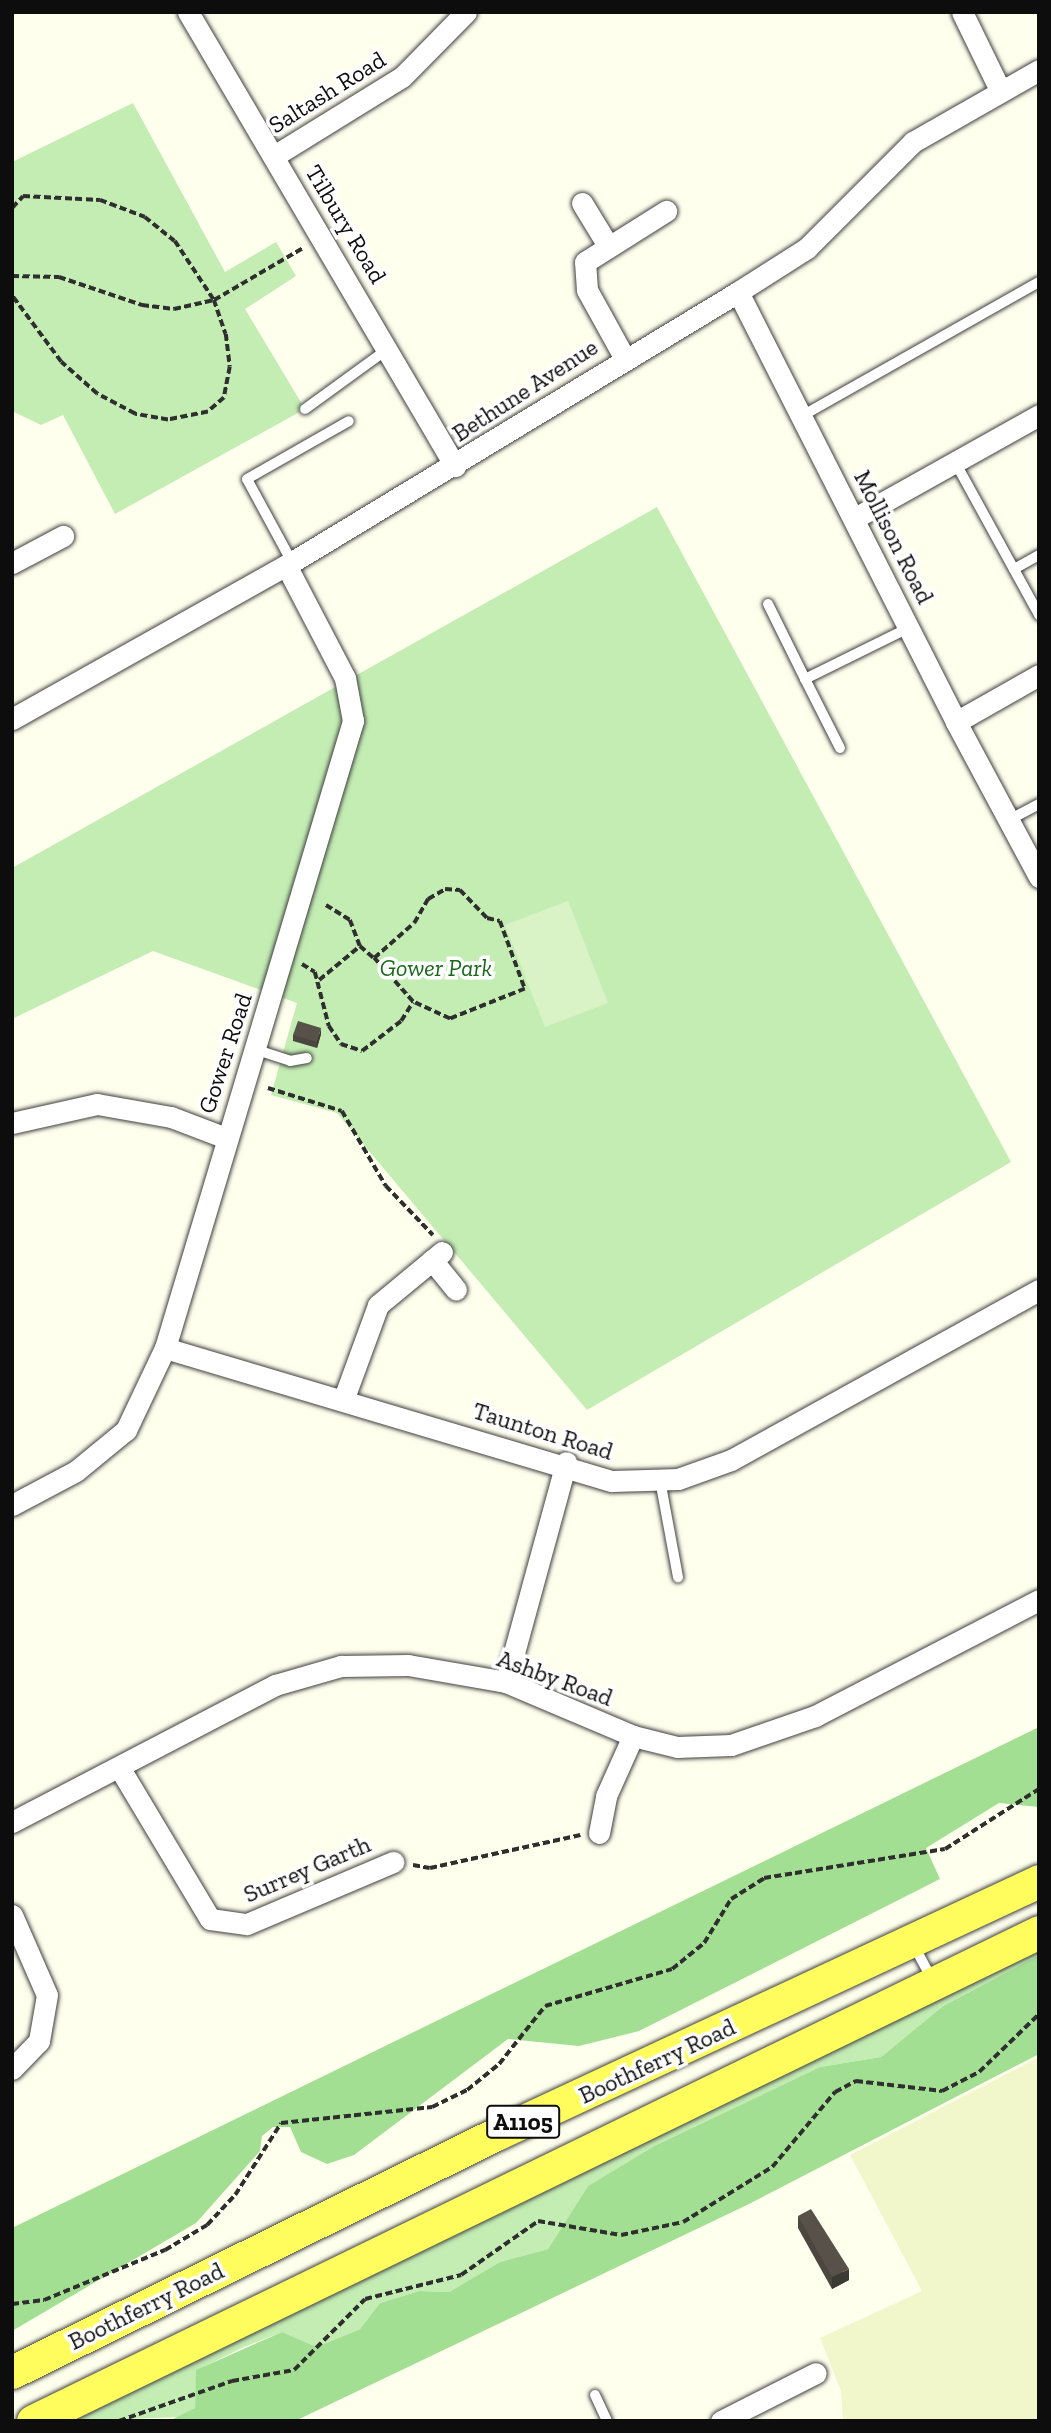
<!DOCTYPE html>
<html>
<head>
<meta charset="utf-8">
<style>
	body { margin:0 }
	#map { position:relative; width:1051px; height:2433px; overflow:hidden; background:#ffe; font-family:"Zilla Slab",serif }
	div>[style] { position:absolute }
	.farmland>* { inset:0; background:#f1f7cb }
	.green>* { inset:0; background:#c4edb4 }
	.forest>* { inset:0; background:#a3df92 }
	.pitch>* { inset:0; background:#daf3c6 }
	.path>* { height:3.5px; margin-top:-1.75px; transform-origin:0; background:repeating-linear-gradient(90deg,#2f2f2f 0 7px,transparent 0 10.5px) }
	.roads { filter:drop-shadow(0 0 2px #404040) drop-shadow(0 0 2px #404040) }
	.service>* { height:10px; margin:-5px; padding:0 5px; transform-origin:5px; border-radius:5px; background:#fff }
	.minor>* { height:21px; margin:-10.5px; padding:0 10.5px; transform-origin:10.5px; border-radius:10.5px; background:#fff }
	.primary>* { height:33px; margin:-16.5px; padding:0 16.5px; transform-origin:16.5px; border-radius:16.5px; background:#fffc5e }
	.wall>* { inset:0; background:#4b463f }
	.shaded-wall>* { inset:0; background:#3d3933 }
	.building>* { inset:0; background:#575149 }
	span { translate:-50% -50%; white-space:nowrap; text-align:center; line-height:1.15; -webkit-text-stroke:7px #fff; paint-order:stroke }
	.shield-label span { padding:2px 5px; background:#fff; border:2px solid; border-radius:5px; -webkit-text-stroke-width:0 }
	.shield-label { font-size:23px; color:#0d0d0d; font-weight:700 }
	.street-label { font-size:24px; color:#0d0d0d }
	.park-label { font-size:24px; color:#186a1a; font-style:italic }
	.frame { position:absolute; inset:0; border:14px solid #0d0d0d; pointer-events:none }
</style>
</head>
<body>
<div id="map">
	<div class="farmland">
		<i style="clip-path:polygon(1039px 2057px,1039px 2421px,843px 2421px,841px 2391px,820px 2338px,922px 2291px,850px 2155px)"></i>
	</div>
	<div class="green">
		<i style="clip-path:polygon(133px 103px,225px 272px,276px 242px,296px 276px,245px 309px,305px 409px,115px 514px,63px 415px,41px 425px,12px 411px,12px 162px)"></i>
		<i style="clip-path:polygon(657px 507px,1011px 1162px,587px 1410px,337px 1113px,271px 1095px,297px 1003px,153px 951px,12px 1019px,12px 868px)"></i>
		<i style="clip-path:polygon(1039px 1945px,1039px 1955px,943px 2006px,881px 2057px,820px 2067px,654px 2146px,588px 2186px,548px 2249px,500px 2262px,449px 2292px,419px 2291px,380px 2303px,360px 2329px,317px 2347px,282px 2332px,244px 2347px,197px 2370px,195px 2408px,183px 2417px,72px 2421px)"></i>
	</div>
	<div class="forest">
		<i style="clip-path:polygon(1039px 1727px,1039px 1807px,999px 1803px,926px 1848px,940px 1879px,639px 2031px,579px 2046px,508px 2039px,354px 2155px,327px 2164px,301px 2152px,290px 2127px,273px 2127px,262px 2136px,260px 2151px,196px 2223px,12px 2331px,12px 2228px)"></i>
		<i style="clip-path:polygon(1039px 1955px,1039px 2054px,749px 2204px,295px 2421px,169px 2421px,195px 2408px,196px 2370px,282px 2332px,317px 2347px,360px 2329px,380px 2303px,419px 2291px,449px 2292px,500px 2262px,548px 2249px,588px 2186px,654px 2146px,820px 2067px,881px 2057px,943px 2006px)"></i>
	</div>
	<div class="pitch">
		<i style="clip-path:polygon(568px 901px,608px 1003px,545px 1027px,505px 925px)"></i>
	</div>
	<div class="path">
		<i style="left:12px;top:208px;width:16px;rotate:-47deg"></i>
		<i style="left:23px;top:196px;width:77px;rotate:3deg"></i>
		<i style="left:100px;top:200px;width:48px;rotate:20.7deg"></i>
		<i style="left:145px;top:217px;width:38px;rotate:39deg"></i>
		<i style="left:175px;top:241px;width:71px;rotate:56.5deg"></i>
		<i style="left:214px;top:300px;width:36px;rotate:71deg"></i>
		<i style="left:226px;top:334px;width:33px;rotate:83deg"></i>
		<i style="left:230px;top:367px;width:32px;rotate:101deg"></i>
		<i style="left:224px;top:398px;width:21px;rotate:139deg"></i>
		<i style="left:208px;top:412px;width:41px;rotate:168.7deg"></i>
		<i style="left:168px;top:420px;width:34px;rotate:-170deg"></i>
		<i style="left:135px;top:414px;width:43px;rotate:-152.2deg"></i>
		<i style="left:97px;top:394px;width:48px;rotate:-138.4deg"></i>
		<i style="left:61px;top:362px;width:82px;rotate:-126.6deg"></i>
		<i style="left:12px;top:276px;width:47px;rotate:1.2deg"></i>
		<i style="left:59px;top:277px;width:88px;rotate:18.6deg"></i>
		<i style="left:142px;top:305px;width:32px;rotate:7deg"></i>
		<i style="left:174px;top:309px;width:41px;rotate:-12.7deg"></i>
		<i style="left:214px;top:300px;width:103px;rotate:-30.3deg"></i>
		<i style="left:445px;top:889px;width:15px;rotate:4deg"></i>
		<i style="left:460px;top:890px;width:39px;rotate:46deg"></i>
		<i style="left:487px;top:918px;width:13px;rotate:13deg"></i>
		<i style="left:500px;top:921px;width:72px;rotate:69.8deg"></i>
		<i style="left:525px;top:989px;width:81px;rotate:158.2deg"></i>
		<i style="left:450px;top:1019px;width:41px;rotate:-155.3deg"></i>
		<i style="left:413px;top:1002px;width:59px;rotate:-131.6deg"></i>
		<i style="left:374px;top:958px;width:53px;rotate:-41.2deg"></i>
		<i style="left:414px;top:923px;width:28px;rotate:-60deg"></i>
		<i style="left:428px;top:899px;width:20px;rotate:-30deg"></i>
		<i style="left:326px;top:905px;width:28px;rotate:32deg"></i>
		<i style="left:350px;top:920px;width:28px;rotate:69deg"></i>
		<i style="left:360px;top:946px;width:18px;rotate:41deg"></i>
		<i style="left:302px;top:964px;width:15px;rotate:32deg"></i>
		<i style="left:315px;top:972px;width:56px;rotate:75.5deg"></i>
		<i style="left:329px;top:1026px;width:22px;rotate:56deg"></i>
		<i style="left:341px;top:1044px;width:22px;rotate:18deg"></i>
		<i style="left:362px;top:1051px;width:49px;rotate:-37.6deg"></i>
		<i style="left:401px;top:1021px;width:22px;rotate:-58deg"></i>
		<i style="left:319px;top:980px;width:53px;rotate:-39.7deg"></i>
		<i style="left:268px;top:1088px;width:77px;rotate:17.3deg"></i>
		<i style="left:342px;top:1111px;width:87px;rotate:59.6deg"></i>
		<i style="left:386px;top:1186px;width:68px;rotate:46.2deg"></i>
		<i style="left:413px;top:1865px;width:17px;rotate:10deg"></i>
		<i style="left:430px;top:1868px;width:154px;rotate:-12.4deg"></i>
		<i style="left:12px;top:2304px;width:32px;rotate:-7deg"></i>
		<i style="left:44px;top:2300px;width:131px;rotate:-22.5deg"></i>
		<i style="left:165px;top:2250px;width:49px;rotate:-30.8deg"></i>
		<i style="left:207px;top:2225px;width:41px;rotate:-47deg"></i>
		<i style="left:235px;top:2195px;width:85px;rotate:-57.4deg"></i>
		<i style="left:281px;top:2123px;width:152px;rotate:-6deg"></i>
		<i style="left:432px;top:2107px;width:39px;rotate:-26deg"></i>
		<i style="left:467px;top:2090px;width:41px;rotate:-39.1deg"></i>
		<i style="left:499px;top:2064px;width:74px;rotate:-51.6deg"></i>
		<i style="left:545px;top:2006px;width:132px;rotate:-16.2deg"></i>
		<i style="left:672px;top:1969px;width:41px;rotate:-39.1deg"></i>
		<i style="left:704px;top:1943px;width:52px;rotate:-58.5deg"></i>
		<i style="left:731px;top:1899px;width:39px;rotate:-32deg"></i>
		<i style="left:764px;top:1878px;width:183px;rotate:-9.1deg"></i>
		<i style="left:945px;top:1849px;width:112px;rotate:-32.6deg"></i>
		<i style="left:119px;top:2421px;width:120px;rotate:-19.5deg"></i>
		<i style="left:232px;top:2381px;width:63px;rotate:-10.1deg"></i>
		<i style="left:294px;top:2370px;width:100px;rotate:-45deg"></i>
		<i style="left:365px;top:2299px;width:99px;rotate:-14deg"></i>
		<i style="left:461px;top:2275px;width:94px;rotate:-35deg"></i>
		<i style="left:538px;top:2221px;width:84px;rotate:9.6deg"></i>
		<i style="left:621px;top:2235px;width:63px;rotate:-11.8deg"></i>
		<i style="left:683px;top:2222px;width:105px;rotate:-31.7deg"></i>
		<i style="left:772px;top:2167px;width:98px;rotate:-50deg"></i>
		<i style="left:835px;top:2092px;width:24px;rotate:-28deg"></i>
		<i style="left:856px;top:2081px;width:87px;rotate:6.6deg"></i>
		<i style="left:942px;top:2091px;width:42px;rotate:-27.2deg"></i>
		<i style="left:979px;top:2072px;width:83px;rotate:-44deg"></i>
	</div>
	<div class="roads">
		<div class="service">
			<i style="left:305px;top:409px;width:104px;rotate:-36deg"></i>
			<i style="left:802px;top:416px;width:272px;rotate:-29.5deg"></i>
			<i style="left:955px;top:462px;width:175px;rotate:61.2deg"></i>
			<i style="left:292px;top:562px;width:94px;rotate:-118.5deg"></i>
			<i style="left:247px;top:479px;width:117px;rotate:-29.6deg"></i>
			<i style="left:1014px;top:569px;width:29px;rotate:-29deg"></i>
			<i style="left:768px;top:604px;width:84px;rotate:63.7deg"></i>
			<i style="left:840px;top:748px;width:77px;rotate:-116.9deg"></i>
			<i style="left:805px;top:679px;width:117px;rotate:-26.3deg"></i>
			<i style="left:1009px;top:820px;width:34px;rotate:-28deg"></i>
			<i style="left:254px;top:1049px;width:38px;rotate:18deg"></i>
			<i style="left:290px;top:1061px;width:17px;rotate:-10deg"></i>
			<i style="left:660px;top:1480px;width:99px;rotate:79.5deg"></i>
			<i style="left:913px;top:1944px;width:42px;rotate:61.6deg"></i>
			<i style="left:595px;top:2395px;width:29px;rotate:65deg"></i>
		</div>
		<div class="minor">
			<i style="left:188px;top:12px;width:527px;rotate:59.54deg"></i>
			<i style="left:962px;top:12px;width:85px;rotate:64deg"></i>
			<i style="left:274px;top:156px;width:150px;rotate:-31.7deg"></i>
			<i style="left:402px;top:77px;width:91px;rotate:-45.4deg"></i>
			<i style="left:582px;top:203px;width:48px;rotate:58.6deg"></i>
			<i style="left:738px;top:292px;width:482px;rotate:63.1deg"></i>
			<i style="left:956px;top:722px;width:95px;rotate:-29.5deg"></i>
			<i style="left:624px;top:357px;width:77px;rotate:-118.9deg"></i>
			<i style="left:587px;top:290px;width:28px;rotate:-94deg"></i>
			<i style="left:585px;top:262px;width:96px;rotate:-32.2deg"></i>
			<i style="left:855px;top:518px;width:211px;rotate:-29.2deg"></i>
			<i style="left:12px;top:563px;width:58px;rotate:-27.9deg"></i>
			<i style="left:12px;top:719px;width:321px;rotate:-29.3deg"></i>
			<i style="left:292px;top:562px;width:521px;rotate:-31.19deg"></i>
			<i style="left:738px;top:292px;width:82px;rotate:-32.5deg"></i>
			<i style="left:807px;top:248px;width:150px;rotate:-45deg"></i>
			<i style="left:913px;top:142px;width:145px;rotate:-29.7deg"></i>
			<i style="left:956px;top:722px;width:176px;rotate:61.8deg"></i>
			<i style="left:12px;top:1123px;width:87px;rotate:-12.6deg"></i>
			<i style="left:97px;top:1104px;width:75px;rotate:10deg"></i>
			<i style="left:171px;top:1117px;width:59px;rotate:20.9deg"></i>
			<i style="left:432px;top:1260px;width:38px;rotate:51deg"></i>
			<i style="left:165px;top:1348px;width:466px;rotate:16.6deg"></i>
			<i style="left:612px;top:1481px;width:66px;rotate:-1.7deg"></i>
			<i style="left:678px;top:1479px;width:56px;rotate:-19.7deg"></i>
			<i style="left:731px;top:1460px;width:352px;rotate:-28.9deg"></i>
			<i style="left:344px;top:1398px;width:99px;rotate:-69.9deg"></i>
			<i style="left:378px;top:1305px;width:83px;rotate:-39.6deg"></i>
			<i style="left:12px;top:1505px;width:72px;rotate:-28deg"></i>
			<i style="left:76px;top:1471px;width:65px;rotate:-39.4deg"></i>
			<i style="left:126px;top:1430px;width:91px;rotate:-64.6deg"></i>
			<i style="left:165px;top:1348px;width:655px;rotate:-73.31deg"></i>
			<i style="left:353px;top:721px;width:44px;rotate:-100.5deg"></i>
			<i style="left:345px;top:678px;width:127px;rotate:-117.6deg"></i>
			<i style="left:506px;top:1682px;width:228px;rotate:-74.7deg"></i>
			<i style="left:119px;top:1767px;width:177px;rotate:59.1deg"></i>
			<i style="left:210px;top:1919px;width:37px;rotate:8deg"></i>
			<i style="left:247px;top:1924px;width:159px;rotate:-23deg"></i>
			<i style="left:12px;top:1822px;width:297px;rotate:-27.5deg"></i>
			<i style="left:275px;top:1685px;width:69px;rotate:-16.1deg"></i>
			<i style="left:341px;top:1666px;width:67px;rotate:-0.9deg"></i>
			<i style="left:408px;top:1665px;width:99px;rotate:9.8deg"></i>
			<i style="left:506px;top:1682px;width:138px;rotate:23deg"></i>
			<i style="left:633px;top:1736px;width:45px;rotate:14deg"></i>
			<i style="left:677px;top:1747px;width:54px;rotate:-2.1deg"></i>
			<i style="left:731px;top:1745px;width:89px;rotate:-19deg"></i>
			<i style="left:815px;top:1716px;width:252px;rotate:-27.4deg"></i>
			<i style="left:599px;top:1833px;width:38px;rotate:-79deg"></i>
			<i style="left:606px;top:1796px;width:66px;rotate:-65.8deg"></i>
			<i style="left:12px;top:1915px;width:87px;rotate:66.4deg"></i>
			<i style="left:47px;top:1995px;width:47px;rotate:99.9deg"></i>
			<i style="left:39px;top:2041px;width:39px;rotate:134deg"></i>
			<i style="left:721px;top:2421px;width:106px;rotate:-26.8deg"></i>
		</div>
		<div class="primary">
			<i style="left:12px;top:2372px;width:539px;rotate:-26.18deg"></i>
			<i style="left:496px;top:2134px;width:599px;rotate:-24.98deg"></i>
			<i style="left:33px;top:2421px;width:1119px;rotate:-25.92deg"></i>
		</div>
	</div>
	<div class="wall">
		<i style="clip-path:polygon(321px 1034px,317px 1048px,293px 1041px,293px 1035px)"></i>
		<i style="clip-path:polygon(798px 2216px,849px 2280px,832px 2289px,798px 2228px)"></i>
	</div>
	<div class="shaded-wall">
		<i style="clip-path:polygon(321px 1028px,321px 1034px,317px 1048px,317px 1042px)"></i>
		<i style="clip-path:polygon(849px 2269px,849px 2280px,832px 2289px,832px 2277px)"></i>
	</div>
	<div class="building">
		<i style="clip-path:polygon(298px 1021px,321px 1028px,317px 1042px,293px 1035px)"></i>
		<i style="clip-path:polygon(811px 2209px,849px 2269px,832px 2277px,798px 2216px)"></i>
	</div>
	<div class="shield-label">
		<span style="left:523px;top:2122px">A1105</span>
	</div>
	<div class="street-label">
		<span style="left:327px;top:92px;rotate:-32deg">Saltash Road</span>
		<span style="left:346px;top:224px;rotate:59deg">Tilbury Road</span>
		<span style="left:525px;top:390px;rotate:-33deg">Bethune Avenue</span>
		<span style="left:894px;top:537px;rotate:63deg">Mollison Road</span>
		<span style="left:225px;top:1053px;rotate:-72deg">Gower Road</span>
		<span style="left:543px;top:1431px;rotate:17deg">Taunton Road</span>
		<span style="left:555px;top:1678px;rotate:20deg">Ashby Road</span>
		<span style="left:307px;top:1869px;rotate:-23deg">Surrey Garth</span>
		<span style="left:657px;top:2061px;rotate:-25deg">Boothferry Road</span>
		<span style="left:146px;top:2306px;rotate:-26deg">Boothferry Road</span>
	</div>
	<div class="park-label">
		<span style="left:436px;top:968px">Gower Park</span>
	</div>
	<div class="frame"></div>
</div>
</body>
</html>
